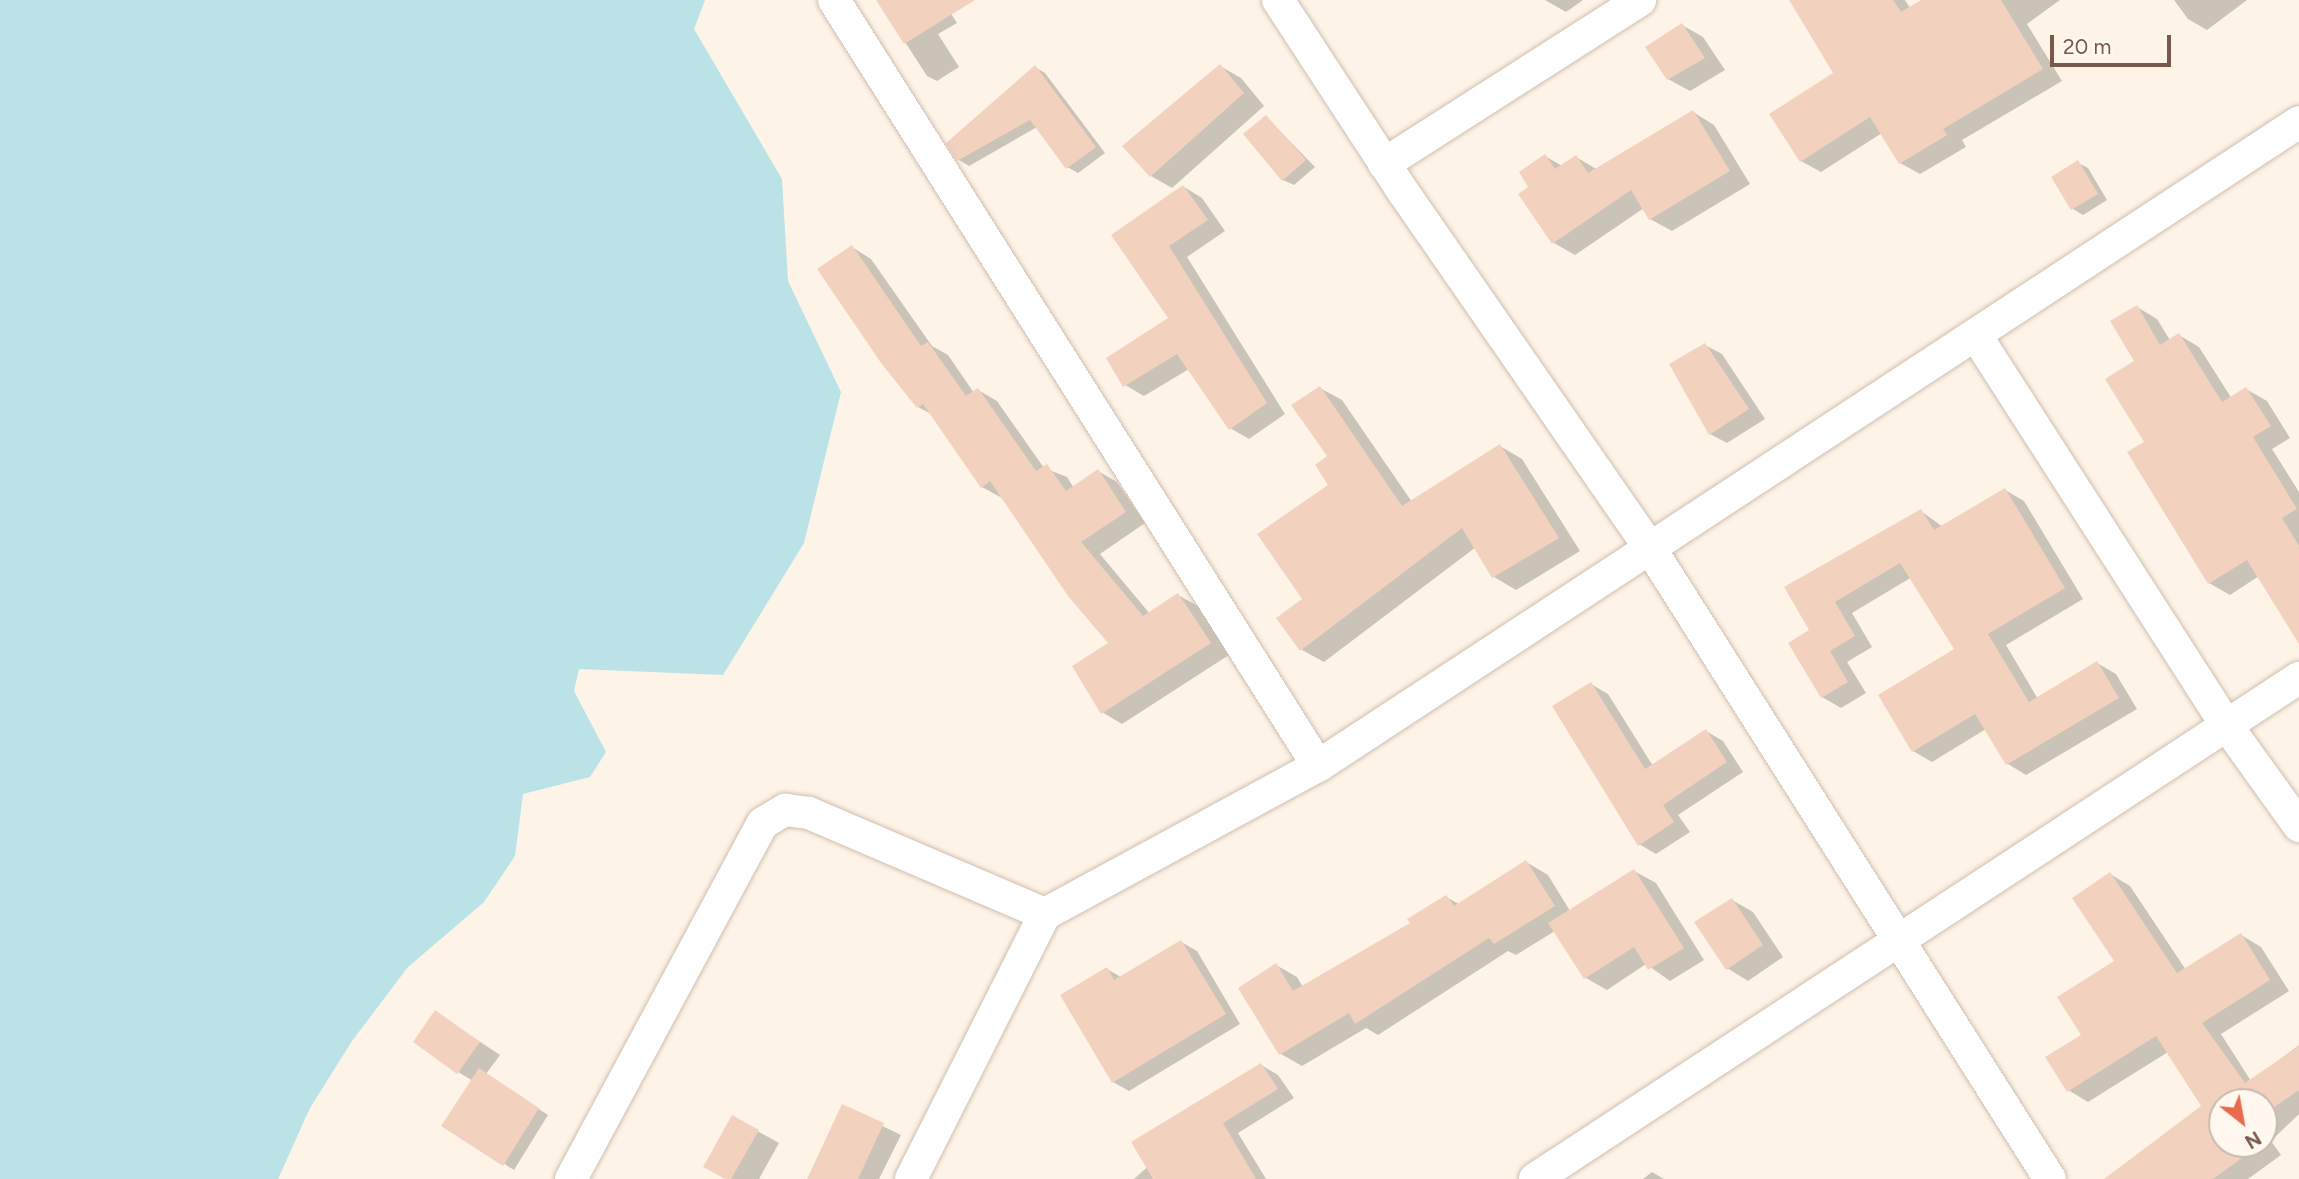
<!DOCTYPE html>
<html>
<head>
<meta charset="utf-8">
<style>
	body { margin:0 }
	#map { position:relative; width:2299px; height:1179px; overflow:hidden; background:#fdf4e7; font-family:Figtree,sans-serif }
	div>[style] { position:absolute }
	.water>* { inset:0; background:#bbe2e7 }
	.shadow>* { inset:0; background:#0003 }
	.building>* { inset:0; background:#f2d2bf }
	.roads { filter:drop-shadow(0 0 2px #d1beaf) drop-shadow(0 0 2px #d1beaf) }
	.minor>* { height:32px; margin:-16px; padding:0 16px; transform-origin:16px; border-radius:16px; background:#fff }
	span { translate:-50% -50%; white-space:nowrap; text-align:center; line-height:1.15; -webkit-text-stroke:5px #fff8ee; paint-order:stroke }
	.north { position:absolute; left:2208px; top:1088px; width:70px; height:70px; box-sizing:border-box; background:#fff8ee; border:2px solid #c9b9ad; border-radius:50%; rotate:149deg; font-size:19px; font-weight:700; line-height:28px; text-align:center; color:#775a4b }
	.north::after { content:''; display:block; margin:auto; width:24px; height:32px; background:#e76b4c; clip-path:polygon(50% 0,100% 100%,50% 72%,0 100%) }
	.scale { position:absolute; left:2050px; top:35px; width:121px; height:32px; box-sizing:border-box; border:4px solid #775a4b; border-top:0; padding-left:9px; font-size:21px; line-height:24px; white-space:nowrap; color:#775a4b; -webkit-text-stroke:5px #fff8ee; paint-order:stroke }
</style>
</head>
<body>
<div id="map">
	<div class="water">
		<i style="clip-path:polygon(0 0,705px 0,694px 29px,782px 179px,788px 281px,841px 392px,804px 543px,723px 675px,579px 669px,574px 691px,606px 752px,590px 777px,523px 794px,515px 856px,484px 902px,408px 967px,352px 1041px,310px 1108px,278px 1179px,0 1179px)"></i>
	</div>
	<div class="shadow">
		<i style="clip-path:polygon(878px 0,942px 0,957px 23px,938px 34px,959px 67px,937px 81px,927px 76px)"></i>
		<i style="clip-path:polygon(1545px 0,1583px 0,1566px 12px)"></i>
		<i style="clip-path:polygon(1791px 0,1905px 0,1910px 8px,1924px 0,2060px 0,2027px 24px,2062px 81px,1962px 140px,1966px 147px,1920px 174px,1900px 163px,1882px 133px,1821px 172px,1801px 161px,1835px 74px)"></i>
		<i style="clip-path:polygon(2174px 0,2247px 0,2207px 30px,2188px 19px)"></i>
		<i style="clip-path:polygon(1682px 25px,1703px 37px,1725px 70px,1690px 91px,1668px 79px)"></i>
		<i style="clip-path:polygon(1220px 66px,1241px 78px,1264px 106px,1172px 188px,1151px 176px)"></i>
		<i style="clip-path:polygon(1035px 67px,1045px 73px,1105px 153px,1078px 173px,1067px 167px,1037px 127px,969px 166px,959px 160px)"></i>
		<i style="clip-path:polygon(1693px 112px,1714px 125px,1750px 184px,1672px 231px,1650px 219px,1644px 208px,1575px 255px,1554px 243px,1531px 187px,1545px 156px,1562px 166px,1576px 157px,1598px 170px)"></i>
		<i style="clip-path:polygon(1266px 117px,1315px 167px,1294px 185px,1283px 180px)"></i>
		<i style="clip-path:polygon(2078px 163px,2088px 168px,2107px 200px,2083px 215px,2073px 209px)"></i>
		<i style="clip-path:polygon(1184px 187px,1202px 198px,1225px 231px,1187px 257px,1285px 414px,1249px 439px,1230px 428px,1189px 369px,1144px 396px,1125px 385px,1170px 319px,1114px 235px)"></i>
		<i style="clip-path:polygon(852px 247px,871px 259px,932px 346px,948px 355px,974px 393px,978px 390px,997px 401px,1044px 468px,1067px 477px,1074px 488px,1098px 471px,1117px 482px,1145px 523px,1100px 554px,1150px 614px,1178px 595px,1198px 606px,1229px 655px,1122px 724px,1102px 712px,1110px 644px,1002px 498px,982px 487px,933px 415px,918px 407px)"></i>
		<i style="clip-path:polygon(2137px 307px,2157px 319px,2170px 340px,2179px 335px,2199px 347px,2232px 399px,2246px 389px,2267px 401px,2290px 438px,2272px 449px,2299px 492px,2299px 627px,2259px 576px,2230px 595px,2209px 583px,2147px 442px,2136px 362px)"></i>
		<i style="clip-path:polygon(1705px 345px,1722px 354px,1765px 419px,1727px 443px,1710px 434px)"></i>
		<i style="clip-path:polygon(1320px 388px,1342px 400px,1412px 502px,1500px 446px,1522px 459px,1580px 551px,1516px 590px,1494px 577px,1476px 547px,1324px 662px,1302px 650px,1305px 599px,1331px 485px)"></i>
		<i style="clip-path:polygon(2005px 490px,2024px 501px,2083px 599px,2006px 645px,2038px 699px,2097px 663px,2116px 674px,2137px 709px,2026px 775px,2008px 764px,1986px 729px,1932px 762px,1913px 751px,1956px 650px,1912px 577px,1852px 613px,1872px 647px,1847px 662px,1866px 693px,1841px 708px,1822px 697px,1812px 630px,1786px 588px,1921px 511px,1943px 527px)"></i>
		<i style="clip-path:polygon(1591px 684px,1608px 694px,1653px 766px,1706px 731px,1723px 741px,1743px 772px,1678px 815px,1690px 832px,1656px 854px,1639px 844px)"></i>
		<i style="clip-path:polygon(1526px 862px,1548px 875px,1570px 911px,1634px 871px,1656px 883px,1704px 960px,1670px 981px,1646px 964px,1607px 990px,1586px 978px,1555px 931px,1516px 955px,1508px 951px,1378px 1035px,1366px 1028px,1302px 1066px,1281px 1054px,1276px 965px,1297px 977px,1303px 987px,1412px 924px,1446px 897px,1459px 904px)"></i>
		<i style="clip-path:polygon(evenodd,2110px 874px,2130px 886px,2186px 970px,2241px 935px,2261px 947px,2289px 991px,2221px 1034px,2251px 1081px,2299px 1045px,2299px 1114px,2271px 1141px,2281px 1155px,2248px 1179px,2130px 1179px,2203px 1107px,2168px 1052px,2088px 1102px,2068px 1090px,2084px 1035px,2116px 962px,2110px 874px,2222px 1102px,2264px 1102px,2264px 1144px,2222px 1144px,2222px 1102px)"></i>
		<i style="clip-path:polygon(1732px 900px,1753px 912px,1783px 957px,1748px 981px,1727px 968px)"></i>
		<i style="clip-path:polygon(1181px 942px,1197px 951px,1240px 1024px,1129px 1091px,1113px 1082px,1107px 969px,1121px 977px)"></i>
		<i style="clip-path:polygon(435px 1012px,500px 1055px,486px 1074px,548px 1115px,514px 1170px,444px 1125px,473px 1081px,458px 1072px)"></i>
		<i style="clip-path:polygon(1261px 1065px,1278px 1075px,1294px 1098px,1238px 1133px,1266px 1179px,1134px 1179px)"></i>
		<i style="clip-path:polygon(843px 1107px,901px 1135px,879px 1179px,809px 1179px)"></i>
		<i style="clip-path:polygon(732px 1117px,779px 1143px,759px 1179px,728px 1179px)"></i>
		<i style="clip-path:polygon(1652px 1172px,1664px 1179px,1643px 1179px)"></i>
	</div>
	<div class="building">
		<i style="clip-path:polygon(876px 0,975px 0,904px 44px)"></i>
		<i style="clip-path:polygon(1789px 0,1893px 0,1901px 12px,1921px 0,2001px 0,2043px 69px,1943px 129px,1947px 135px,1899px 164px,1870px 117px,1800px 162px,1769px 114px,1833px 73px)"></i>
		<i style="clip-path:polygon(1682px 23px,1705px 58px,1667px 80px,1645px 47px)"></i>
		<i style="clip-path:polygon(1220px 64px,1244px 93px,1150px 177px,1122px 146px)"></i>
		<i style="clip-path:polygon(1035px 65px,1096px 147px,1066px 169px,1030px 120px,957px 161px,946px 143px)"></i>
		<i style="clip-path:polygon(1693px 110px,1730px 171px,1649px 220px,1631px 190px,1552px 244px,1518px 194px,1528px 187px,1519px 172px,1545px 154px,1555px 169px,1576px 155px,1588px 173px)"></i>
		<i style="clip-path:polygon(1266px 115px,1306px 160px,1282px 181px,1243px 134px)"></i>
		<i style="clip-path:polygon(2078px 160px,2098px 194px,2071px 210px,2051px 177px)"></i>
		<i style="clip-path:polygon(1183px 185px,1208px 220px,1169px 246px,1267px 403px,1229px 430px,1177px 354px,1123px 387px,1106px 358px,1168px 318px,1111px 235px)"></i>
		<i style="clip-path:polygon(852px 245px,921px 346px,928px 342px,966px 396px,978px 388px,1036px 471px,1047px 464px,1066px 491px,1098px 469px,1126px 512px,1081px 542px,1143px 616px,1178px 593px,1211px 643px,1101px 714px,1072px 666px,1108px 643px,1068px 596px,990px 481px,981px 488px,923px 404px,917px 408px,881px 363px,817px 269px)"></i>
		<i style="clip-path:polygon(2137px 305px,2160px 345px,2179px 333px,2222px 402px,2246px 387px,2271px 426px,2253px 437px,2297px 509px,2282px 518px,2299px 546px,2299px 644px,2247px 560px,2208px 584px,2127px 452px,2144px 442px,2105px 379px,2134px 361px,2110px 321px)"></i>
		<i style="clip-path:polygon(1705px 343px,1749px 409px,1709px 435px,1669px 364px)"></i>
		<i style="clip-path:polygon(1320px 386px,1402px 506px,1500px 444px,1559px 538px,1492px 578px,1462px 528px,1300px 651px,1276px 618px,1302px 599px,1257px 534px,1328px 485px,1315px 465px,1327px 456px,1291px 405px)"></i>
		<i style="clip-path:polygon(2005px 488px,2065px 588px,1988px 634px,2029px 702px,2097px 661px,2119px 698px,2006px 765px,1975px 714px,1912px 752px,1878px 695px,1954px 649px,1900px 563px,1835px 602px,1855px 636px,1830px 651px,1848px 682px,1821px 698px,1788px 643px,1809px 630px,1784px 587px,1921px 509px,1934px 530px)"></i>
		<i style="clip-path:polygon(1591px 682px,1645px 769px,1706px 729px,1727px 762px,1663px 805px,1674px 822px,1638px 846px,1552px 706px)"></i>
		<i style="clip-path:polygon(1526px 860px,1555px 906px,1494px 944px,1489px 938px,1355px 1024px,1349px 1013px,1279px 1055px,1238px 988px,1276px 963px,1293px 991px,1410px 923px,1407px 919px,1446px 895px,1454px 906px)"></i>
		<i style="clip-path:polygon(1634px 869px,1684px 948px,1648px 970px,1634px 947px,1584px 979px,1548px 923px)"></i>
		<i style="clip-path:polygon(2110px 872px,2177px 973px,2241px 933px,2270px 980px,2202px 1023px,2245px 1083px,2299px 1046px,2299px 1090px,2264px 1114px,2264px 1102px,2222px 1102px,2220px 1144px,2261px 1144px,2213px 1179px,2104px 1179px,2201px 1106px,2156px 1036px,2067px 1092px,2045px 1057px,2081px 1035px,2057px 997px,2114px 961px,2072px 898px)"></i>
		<i style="clip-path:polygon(1732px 898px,1763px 945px,1726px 970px,1694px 922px)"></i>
		<i style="clip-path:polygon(1181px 940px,1226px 1014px,1112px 1083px,1060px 995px,1107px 967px,1114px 980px)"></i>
		<i style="clip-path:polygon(435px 1010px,480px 1042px,457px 1074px,413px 1042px)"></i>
		<i style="clip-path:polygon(1261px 1063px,1278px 1089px,1223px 1123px,1256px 1179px,1153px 1179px,1131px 1142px)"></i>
		<i style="clip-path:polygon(479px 1068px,539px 1108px,503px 1166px,441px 1126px)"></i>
		<i style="clip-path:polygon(842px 1104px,884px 1123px,858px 1179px,807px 1179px)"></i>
		<i style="clip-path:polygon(732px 1115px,759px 1130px,731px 1179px,725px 1179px,703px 1167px)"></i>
	</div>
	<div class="roads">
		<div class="minor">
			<i style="left:834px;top:0;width:906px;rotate:57.71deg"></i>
			<i style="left:1278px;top:0;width:230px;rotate:56.9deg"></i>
			<i style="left:1404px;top:193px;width:432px;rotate:55.3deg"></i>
			<i style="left:1650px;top:548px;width:747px;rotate:57.63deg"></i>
			<i style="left:1384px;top:164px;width:304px;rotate:-32.6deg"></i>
			<i style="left:1977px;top:337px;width:459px;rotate:57.3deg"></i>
			<i style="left:2225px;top:723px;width:127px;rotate:54.3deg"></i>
			<i style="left:571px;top:1179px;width:404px;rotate:-61.7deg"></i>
			<i style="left:763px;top:823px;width:26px;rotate:-31deg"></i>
			<i style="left:785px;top:810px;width:24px;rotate:7deg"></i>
			<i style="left:809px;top:813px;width:257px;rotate:23.2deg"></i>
			<i style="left:911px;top:1179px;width:297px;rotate:-63.2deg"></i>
			<i style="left:1045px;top:914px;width:311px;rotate:-28.5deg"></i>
			<i style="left:1318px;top:766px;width:1173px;rotate:-33.28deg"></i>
			<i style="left:1535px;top:1179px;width:914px;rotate:-33.26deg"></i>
		</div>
	</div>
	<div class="north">N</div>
	<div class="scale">20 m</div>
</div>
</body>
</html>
